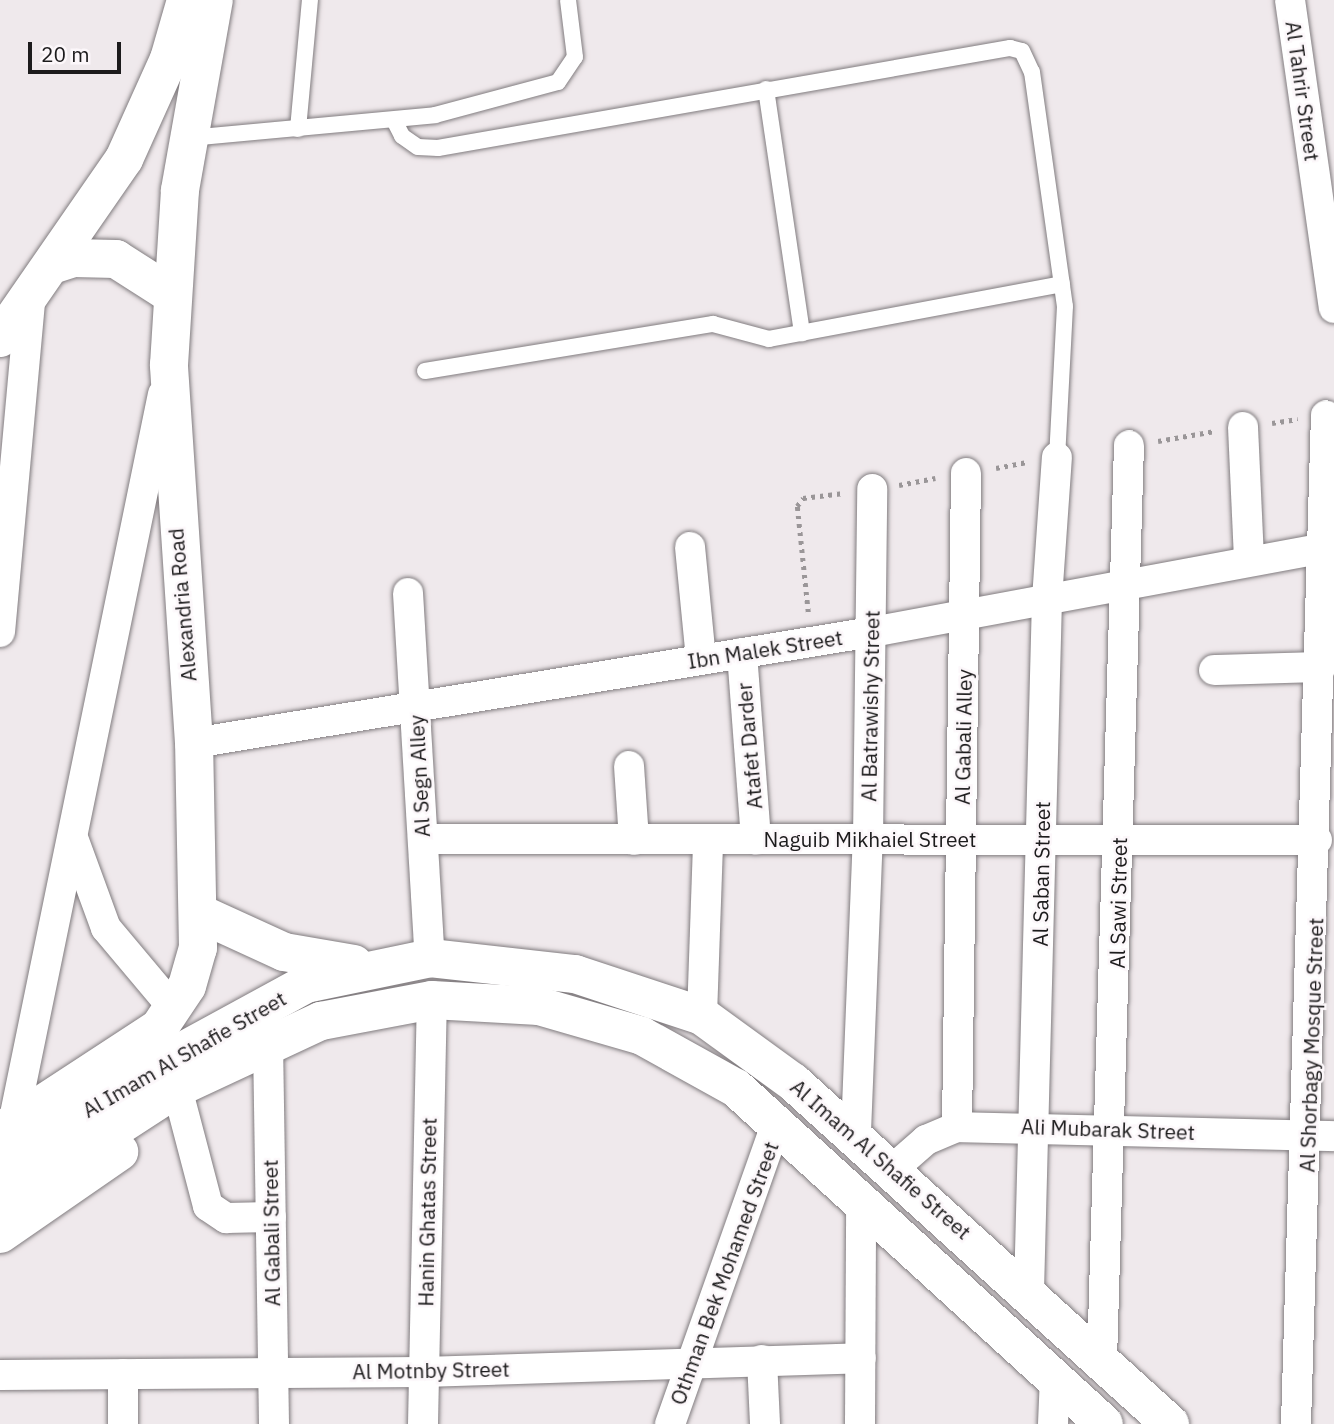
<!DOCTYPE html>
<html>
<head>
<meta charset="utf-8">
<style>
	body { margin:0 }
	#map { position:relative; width:1334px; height:1424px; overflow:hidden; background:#efe9ec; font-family:"IBM Plex Sans",sans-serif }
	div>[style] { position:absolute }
	.path>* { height:4.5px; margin-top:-2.25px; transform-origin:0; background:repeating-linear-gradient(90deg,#9a9698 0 3.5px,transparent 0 8.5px) }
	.roads { filter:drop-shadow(0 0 2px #817c7f) drop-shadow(0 0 2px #817c7f) }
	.lane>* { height:16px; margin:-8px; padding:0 8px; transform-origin:8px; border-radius:8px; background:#fff }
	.street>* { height:30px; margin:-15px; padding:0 15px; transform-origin:15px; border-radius:15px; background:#fff }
	.secondary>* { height:38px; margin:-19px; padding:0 19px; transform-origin:19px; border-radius:19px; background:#fff }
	span { translate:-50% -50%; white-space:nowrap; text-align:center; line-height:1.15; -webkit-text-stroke:5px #fcf7fa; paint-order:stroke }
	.street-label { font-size:21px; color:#1c1b1c }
	.scale { position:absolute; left:28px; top:42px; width:93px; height:32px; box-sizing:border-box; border:4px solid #1c1b1c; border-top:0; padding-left:9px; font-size:21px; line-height:24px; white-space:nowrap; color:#1c1b1c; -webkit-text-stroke:5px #fcf7fa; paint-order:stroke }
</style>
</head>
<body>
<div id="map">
	<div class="path">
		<i style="left:1272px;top:423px;width:26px;rotate:-9deg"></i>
		<i style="left:1158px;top:441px;width:58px;rotate:-10deg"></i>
		<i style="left:996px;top:468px;width:33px;rotate:-11deg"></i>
		<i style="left:899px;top:485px;width:37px;rotate:-11deg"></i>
		<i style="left:808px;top:612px;width:107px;rotate:-95.9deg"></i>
		<i style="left:797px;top:506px;width:10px;rotate:-53deg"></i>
		<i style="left:803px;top:498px;width:39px;rotate:-7deg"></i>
	</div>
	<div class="roads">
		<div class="lane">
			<i style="left:766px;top:89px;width:247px;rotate:81.6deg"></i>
			<i style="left:394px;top:120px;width:18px;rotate:63deg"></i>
			<i style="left:402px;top:136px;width:19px;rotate:35deg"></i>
			<i style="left:418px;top:147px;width:20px;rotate:3deg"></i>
			<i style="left:438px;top:148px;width:581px;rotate:-9.92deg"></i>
			<i style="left:1010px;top:48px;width:12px;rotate:14deg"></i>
			<i style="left:1022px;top:51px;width:23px;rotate:65deg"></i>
			<i style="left:1032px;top:72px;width:236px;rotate:82deg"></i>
			<i style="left:1065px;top:306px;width:151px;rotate:93deg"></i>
			<i style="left:298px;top:129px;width:130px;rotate:-84.7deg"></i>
			<i style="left:189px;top:138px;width:247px;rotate:-5.3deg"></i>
			<i style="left:435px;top:115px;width:127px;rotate:-15deg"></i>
			<i style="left:558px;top:82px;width:30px;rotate:-56deg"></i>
			<i style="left:575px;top:57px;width:57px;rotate:-97deg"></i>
			<i style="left:425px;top:371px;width:292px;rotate:-9.3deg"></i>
			<i style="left:713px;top:324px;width:58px;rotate:15deg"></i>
			<i style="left:769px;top:339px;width:298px;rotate:-10.6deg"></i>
		</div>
		<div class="street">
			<i style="left:1290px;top:0;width:311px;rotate:81.9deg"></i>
			<i style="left:1243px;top:427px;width:134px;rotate:87.4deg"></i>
			<i style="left:690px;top:547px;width:113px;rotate:84.4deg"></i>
			<i style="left:408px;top:593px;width:366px;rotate:86.6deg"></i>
			<i style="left:0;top:632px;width:340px;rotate:-84.8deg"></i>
			<i style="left:742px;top:653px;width:187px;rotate:85.7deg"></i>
			<i style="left:1214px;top:670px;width:107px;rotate:-1.6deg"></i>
			<i style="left:194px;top:743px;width:687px;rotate:-9.3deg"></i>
			<i style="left:872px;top:632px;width:470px;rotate:-10.5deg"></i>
			<i style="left:629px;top:766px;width:74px;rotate:86.1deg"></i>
			<i style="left:73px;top:838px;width:96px;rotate:69.9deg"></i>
			<i style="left:106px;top:928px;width:106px;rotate:50deg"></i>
			<i style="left:423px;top:839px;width:894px;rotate:0.06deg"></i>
			<i style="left:702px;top:1016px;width:176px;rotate:-88deg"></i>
			<i style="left:268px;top:1042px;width:382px;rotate:89.1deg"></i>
			<i style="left:177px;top:1088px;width:122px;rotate:75.3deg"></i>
			<i style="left:208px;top:1206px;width:22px;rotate:34deg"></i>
			<i style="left:226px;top:1218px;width:45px;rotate:-1.3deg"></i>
			<i style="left:13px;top:1124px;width:745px;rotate:-78.39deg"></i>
			<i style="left:957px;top:1127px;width:654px;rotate:-89.21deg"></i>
			<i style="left:856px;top:1132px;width:293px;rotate:-87.7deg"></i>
			<i style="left:868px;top:839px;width:350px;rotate:-89.3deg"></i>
			<i style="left:894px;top:1168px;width:43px;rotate:-41.2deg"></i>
			<i style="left:926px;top:1140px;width:34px;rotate:-23deg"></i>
			<i style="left:957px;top:1127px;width:377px;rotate:1.4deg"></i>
			<i style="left:1029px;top:1291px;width:692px;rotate:-88.51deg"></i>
			<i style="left:1047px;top:599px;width:142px;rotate:-86deg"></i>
			<i style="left:762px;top:1360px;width:64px;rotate:87.3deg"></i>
			<i style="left:1102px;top:1360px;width:915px;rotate:-88.31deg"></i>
			<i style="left:0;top:1375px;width:423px;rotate:-0.4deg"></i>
			<i style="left:423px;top:1372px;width:438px;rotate:-1.8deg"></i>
			<i style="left:123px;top:1424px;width:50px;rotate:-90deg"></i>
			<i style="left:423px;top:1424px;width:424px;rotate:-88.8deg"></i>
			<i style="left:670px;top:1424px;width:320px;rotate:-70.5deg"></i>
			<i style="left:860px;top:1424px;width:224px;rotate:-89.7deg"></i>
			<i style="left:1053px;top:1424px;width:47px;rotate:-87.6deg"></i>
			<i style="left:1296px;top:1424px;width:1009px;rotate:-88.3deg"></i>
		</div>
		<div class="secondary">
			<i style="left:52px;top:265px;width:22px;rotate:-18deg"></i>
			<i style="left:73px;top:258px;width:43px;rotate:1.3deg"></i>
			<i style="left:116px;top:259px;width:65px;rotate:32.5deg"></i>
			<i style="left:0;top:338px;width:218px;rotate:-55.3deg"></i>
			<i style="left:124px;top:159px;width:110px;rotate:-65.8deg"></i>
			<i style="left:169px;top:59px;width:61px;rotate:-73.9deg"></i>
			<i style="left:201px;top:914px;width:91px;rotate:24.6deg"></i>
			<i style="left:284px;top:952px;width:71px;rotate:9.7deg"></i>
			<i style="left:0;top:1132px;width:190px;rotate:-33.2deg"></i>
			<i style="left:159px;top:1028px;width:50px;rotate:-56.3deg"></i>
			<i style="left:187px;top:986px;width:40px;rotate:-74deg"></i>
			<i style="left:198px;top:948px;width:205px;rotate:-91.1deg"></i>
			<i style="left:194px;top:743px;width:379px;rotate:-93.8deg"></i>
			<i style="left:169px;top:365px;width:175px;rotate:-86.4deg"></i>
			<i style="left:180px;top:190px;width:193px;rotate:-79.9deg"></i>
			<i style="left:0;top:1170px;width:206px;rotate:-33.3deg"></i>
			<i style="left:172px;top:1057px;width:153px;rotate:-28.6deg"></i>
			<i style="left:306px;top:984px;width:127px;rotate:-11.8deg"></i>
			<i style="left:430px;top:958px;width:146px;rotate:6.3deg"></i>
			<i style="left:575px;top:974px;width:134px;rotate:18.3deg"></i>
			<i style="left:702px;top:1016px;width:112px;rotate:36deg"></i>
			<i style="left:793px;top:1082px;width:509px;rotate:42.21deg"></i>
			<i style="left:0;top:1203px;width:211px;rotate:-33deg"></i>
			<i style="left:177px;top:1088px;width:159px;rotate:-25deg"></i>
			<i style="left:321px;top:1021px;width:113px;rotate:-10.7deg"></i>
			<i style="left:432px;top:1000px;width:107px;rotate:3.2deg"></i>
			<i style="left:539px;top:1006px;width:107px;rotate:16.2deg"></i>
			<i style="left:642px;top:1036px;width:107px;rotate:29deg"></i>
			<i style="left:736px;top:1088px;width:498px;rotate:42.4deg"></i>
			<i style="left:0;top:1234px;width:145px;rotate:-34.6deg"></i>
		</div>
	</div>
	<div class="street-label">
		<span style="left:1303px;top:91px;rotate:82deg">Al Tahrir Street</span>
		<span style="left:182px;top:605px;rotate:-95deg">Alexandria Road</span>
		<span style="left:765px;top:649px;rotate:-9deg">Ibn Malek Street</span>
		<span style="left:870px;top:706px;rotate:-89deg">Al Batrawishy Street</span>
		<span style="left:963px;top:737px;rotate:-89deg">Al Gabali Alley</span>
		<span style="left:749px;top:746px;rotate:-95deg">Atafet Darder</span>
		<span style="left:419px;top:776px;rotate:-93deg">Al Segn Alley</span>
		<span style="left:870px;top:839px">Naguib Mikhaiel Street</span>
		<span style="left:1041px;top:874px;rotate:-89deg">Al Saban Street</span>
		<span style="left:1118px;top:903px;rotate:-89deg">Al Sawi Street</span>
		<span style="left:1311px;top:1045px;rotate:-88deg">Al Shorbagy Mosque Street</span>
		<span style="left:184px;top:1054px;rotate:-30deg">Al Imam Al Shafie Street</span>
		<span style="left:1108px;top:1129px;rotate:2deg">Ali Mubarak Street</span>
		<span style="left:881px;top:1159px;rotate:41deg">Al Imam Al Shafie Street</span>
		<span style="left:427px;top:1212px;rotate:-89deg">Hanin Ghatas Street</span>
		<span style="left:271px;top:1233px;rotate:-91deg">Al Gabali Street</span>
		<span style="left:724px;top:1273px;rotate:-70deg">Othman Bek Mohamed Street</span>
		<span style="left:431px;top:1370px;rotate:-1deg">Al Motnby Street</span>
	</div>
	<div class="scale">20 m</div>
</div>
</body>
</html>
